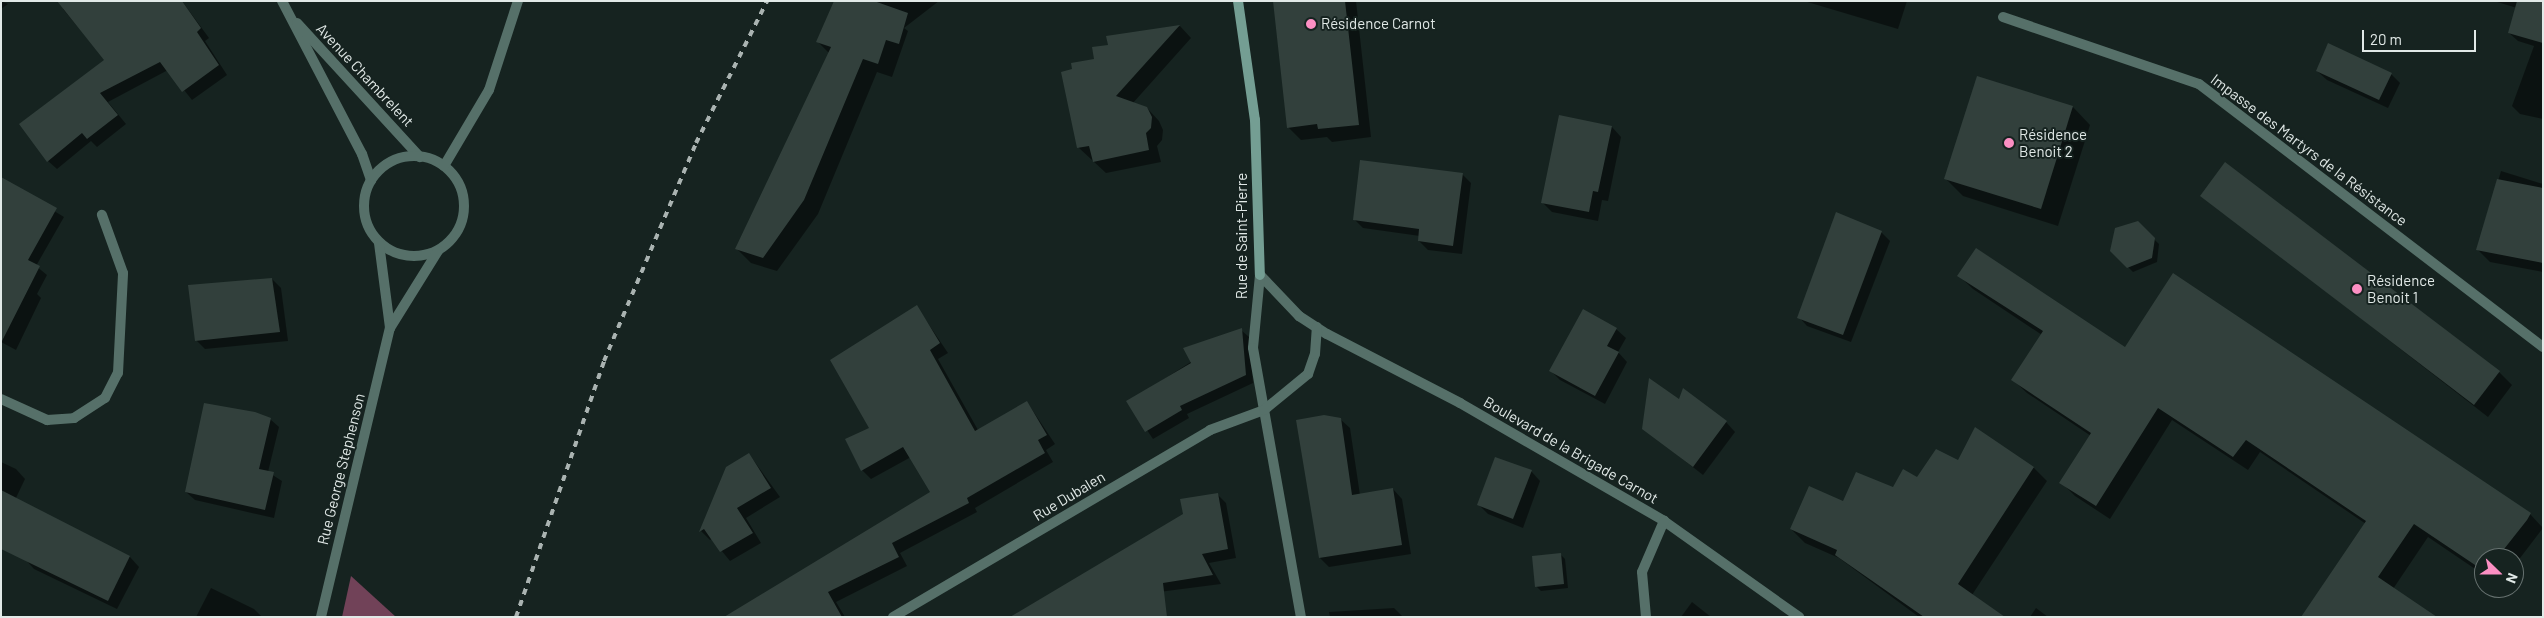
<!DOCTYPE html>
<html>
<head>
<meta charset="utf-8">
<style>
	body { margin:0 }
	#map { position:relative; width:2544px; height:618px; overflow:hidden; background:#162320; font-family:Barlow,sans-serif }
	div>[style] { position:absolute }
	.forest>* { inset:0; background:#714258 }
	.shadow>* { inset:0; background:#0007 }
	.building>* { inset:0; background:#32403c }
	.street>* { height:10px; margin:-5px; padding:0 5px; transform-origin:5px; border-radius:5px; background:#567069 }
	.street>.ring { margin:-5px; padding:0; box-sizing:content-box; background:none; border:10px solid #567069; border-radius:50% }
	.secondary>* { height:10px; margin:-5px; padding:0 5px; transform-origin:5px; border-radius:5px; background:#749e93 }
	.rail>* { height:4px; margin-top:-2px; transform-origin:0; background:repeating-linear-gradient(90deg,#aab3b1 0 6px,transparent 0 12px) }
	.dots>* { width:14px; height:14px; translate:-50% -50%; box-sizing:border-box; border:2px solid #162320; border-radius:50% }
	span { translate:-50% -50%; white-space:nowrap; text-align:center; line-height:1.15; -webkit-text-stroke:4px #162320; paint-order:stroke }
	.poi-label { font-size:15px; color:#e1e9e7 }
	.left { translate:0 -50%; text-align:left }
	.street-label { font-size:15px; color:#e1e9e7 }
	.frame { position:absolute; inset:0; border:2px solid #e1e9e7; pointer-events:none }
	.north { position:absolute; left:2474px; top:548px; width:50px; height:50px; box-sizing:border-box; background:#162320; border:1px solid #677270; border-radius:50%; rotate:112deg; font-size:14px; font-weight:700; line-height:20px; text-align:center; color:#e1e9e7 }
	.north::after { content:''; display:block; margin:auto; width:18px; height:22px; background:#fc8fc3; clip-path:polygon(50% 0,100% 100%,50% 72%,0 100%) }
	.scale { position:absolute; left:2362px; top:30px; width:114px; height:22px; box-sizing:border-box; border:2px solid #e1e9e7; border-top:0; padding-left:6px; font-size:15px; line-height:18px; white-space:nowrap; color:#e1e9e7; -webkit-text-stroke:4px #162320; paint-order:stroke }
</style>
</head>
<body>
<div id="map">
	<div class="forest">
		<i style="clip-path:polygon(351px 576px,396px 617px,342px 617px)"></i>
	</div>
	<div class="shadow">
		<i style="clip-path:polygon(1px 1px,8px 4px,1px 9px)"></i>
		<i style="clip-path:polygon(73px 1px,182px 1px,209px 38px,205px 41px,227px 75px,192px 100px,168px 70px,108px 102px,126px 124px,97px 147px,91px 141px,57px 169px,48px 161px,105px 60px,63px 9px)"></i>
		<i style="clip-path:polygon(835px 1px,939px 1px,904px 28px,908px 31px,892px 77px,877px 72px,818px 214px,777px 271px,751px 263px,737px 249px,829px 53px,817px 41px)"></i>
		<i style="clip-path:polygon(1274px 1px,1356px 1px,1371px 137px,1332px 142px,1327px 137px,1301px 140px,1288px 127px)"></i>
		<i style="clip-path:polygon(1804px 1px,1907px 1px,1898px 29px)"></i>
		<i style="clip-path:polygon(2494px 1px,2543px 1px,2543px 119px,2520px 114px,2512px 106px,2534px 46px,2518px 41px,2509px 33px,2517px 8px)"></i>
		<i style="clip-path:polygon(1180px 26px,1191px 38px,1133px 103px,1147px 108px,1159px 121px,1163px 130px,1162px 140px,1157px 146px,1161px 162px,1106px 173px,1079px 148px,1074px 70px,1095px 60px,1110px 46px,1108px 37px)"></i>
		<i style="clip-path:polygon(2317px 71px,2391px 74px,2400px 83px,2388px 108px,2327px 80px)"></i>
		<i style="clip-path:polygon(2073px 107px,2090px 125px,2058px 226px,1963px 196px,1946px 179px)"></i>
		<i style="clip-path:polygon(1560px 116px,1612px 127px,1621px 137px,1608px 201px,1602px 200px,1598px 221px,1552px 212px,1542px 202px)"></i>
		<i style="clip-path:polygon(2501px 171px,2543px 184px,2543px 272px,2490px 262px,2478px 250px)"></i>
		<i style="clip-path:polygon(1462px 174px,1471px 183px,1462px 254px,1428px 250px,1419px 241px,1420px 236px,1363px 228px,1354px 219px)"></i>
		<i style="clip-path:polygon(10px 184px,64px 217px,36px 266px,47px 275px,37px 294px,41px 298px,16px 350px,1px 342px)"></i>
		<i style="clip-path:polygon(2202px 195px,2499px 372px,2512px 385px,2488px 417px)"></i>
		<i style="clip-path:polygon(2137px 223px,2159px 244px,2157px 262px,2133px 272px,2111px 250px)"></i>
		<i style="clip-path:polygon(1881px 232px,1890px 241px,1851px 342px,1807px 326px,1799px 317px)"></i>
		<i style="clip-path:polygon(1959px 276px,2125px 349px,2530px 514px,2543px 528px,2514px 566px,2514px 558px,2484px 558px,2484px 575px,2428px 537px,2393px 589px,2303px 617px,2366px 524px,2260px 452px,2248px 470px,2172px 420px,2110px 519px,2075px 496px,2061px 482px,2091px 436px,2027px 393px,2013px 380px,2042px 335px,1973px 289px)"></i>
		<i style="clip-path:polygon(272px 279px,281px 288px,288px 341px,205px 349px,196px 340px)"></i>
		<i style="clip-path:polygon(917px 307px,948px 353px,938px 359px,978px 430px,1027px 402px,1055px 444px,1046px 450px,1053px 462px,975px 508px,977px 512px,900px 553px,907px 566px,836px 602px,845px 617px,726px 617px,932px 492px,911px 457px,871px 479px,862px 470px,847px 440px,871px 429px)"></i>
		<i style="clip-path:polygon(1616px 329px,1626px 338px,1618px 352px,1627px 362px,1605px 404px,1560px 380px,1551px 371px)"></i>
		<i style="clip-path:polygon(1241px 330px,1249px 337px,1253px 383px,1187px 414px,1189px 418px,1153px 439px,1128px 402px)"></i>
		<i style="clip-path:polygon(1680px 401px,1726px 422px,1735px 432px,1703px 475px,1643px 428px)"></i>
		<i style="clip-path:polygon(270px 419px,279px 427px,268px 472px,282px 481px,274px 518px,195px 500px,186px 492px)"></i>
		<i style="clip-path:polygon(1340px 419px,1350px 428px,1360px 495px,1393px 489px,1402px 499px,1411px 554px,1329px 567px,1320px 558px)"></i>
		<i style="clip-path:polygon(749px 454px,780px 497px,746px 518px,761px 543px,730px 561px,712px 539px,710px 540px,701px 531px,727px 467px)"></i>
		<i style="clip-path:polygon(1958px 461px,2034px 468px,2047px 481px,1972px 595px,2003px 617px,1919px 617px,1839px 558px,1805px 543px,1791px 529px,1843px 503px,1893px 489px)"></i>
		<i style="clip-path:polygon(1px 462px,16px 469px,25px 479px,3px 525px)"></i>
		<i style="clip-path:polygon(1531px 471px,1540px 481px,1523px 528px,1488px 514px,1479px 505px)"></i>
		<i style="clip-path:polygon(1217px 494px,1226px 503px,1236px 558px,1209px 563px,1221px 584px,1159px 592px,1184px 515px)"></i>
		<i style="clip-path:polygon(47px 515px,130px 557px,139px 567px,117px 609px,34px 569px,25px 559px)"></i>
		<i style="clip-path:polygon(1560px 554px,1565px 559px,1568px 588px,1541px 591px,1536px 586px)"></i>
		<i style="clip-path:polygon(211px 588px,254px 609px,262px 617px,196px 617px)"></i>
		<i style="clip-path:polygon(1692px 602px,1711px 617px,1681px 617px)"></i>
		<i style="clip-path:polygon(1394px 608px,1403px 617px,1330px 617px,1329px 612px)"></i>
		<i style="clip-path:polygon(2036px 608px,2048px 617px,2030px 617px)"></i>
	</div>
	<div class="building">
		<i style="clip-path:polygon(57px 1px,182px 1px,201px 28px,197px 32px,219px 65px,182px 92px,160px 62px,100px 93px,118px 115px,87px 139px,82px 133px,47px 162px,19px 124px,104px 60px)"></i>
		<i style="clip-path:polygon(834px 1px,874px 1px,908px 13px,899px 44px,886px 40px,878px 64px,863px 59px,804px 200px,763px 258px,735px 249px,831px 47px,816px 42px)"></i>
		<i style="clip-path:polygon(1273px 1px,1345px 1px,1359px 125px,1318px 129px,1317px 124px,1287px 128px)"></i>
		<i style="clip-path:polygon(2517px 1px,2543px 1px,2543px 43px,2508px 33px)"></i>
		<i style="clip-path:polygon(1180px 25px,1116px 96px,1147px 107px,1152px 117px,1151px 128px,1146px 133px,1149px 150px,1093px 162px,1089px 146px,1077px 148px,1061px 72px,1072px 69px,1071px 63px,1094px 59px,1092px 47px,1108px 45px,1106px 36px)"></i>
		<i style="clip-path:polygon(2328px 43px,2392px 73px,2379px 100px,2316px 71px)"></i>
		<i style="clip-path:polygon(1977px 76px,2073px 106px,2041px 209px,1944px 179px)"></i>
		<i style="clip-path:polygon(1559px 115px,1612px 126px,1598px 192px,1593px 191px,1589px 212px,1541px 203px)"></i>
		<i style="clip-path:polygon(1360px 160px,1463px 173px,1453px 246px,1418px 241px,1419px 229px,1353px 220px)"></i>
		<i style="clip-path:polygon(2225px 162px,2500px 371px,2474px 405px,2200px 196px)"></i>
		<i style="clip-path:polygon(1px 177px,57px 208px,28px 260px,40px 266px,1px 343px)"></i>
		<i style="clip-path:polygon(2497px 179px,2543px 188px,2543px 263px,2476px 250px)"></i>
		<i style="clip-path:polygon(1836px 212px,1882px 231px,1843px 335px,1797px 318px)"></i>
		<i style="clip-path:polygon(2138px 221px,2155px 238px,2152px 258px,2127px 268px,2110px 251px,2115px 228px)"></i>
		<i style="clip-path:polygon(1976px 248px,2125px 347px,2173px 273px,2531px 513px,2527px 520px,2497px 558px,2484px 558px,2484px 571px,2414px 524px,2378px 577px,2437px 617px,2301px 617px,2366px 521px,2246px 440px,2233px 457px,2158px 408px,2096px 506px,2059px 483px,2091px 433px,2011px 380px,2043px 331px,1957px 276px)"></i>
		<i style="clip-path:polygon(272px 278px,280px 332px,195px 341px,188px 285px)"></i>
		<i style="clip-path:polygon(917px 305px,940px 343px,930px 350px,975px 431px,1027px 401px,1047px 435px,1038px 440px,1045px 453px,967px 498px,969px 503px,892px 543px,899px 557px,828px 592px,842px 617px,724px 617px,930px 492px,903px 447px,861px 471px,845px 439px,869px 428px,830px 360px)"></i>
		<i style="clip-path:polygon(1583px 309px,1617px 328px,1607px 346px,1619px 352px,1595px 396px,1549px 371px)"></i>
		<i style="clip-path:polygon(1242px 328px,1246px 375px,1180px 406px,1182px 410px,1145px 432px,1126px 401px,1191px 363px,1183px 348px)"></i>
		<i style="clip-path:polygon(1649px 378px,1679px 399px,1683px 388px,1727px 421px,1693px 467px,1642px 429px)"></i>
		<i style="clip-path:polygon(204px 403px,255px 412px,271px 418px,259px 469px,274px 472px,265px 510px,185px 492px)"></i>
		<i style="clip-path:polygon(1324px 415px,1341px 418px,1352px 495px,1393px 488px,1402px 545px,1319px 558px,1296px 420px)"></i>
		<i style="clip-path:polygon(1975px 427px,2034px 467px,1958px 584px,2005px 617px,1924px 617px,1835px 555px,1837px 550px,1790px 529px,1809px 486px,1843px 501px,1856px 472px,1893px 487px,1903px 469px,1917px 477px,1936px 449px,1958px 460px)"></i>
		<i style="clip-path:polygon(749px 453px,771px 488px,737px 508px,753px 533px,720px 552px,704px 529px,699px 532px,726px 467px)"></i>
		<i style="clip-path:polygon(1495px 457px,1532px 470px,1513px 519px,1477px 505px)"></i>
		<i style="clip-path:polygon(1px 490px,130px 556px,108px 601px,1px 549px)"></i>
		<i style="clip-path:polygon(1218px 493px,1228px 549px,1202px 554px,1213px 575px,1163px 583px,1167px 617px,1010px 617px,1183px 514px,1180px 499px)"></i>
		<i style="clip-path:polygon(1561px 553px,1564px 584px,1535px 587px,1532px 556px)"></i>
	</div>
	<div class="street">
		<i style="left:282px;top:1px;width:173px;rotate:62.4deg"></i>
		<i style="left:362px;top:154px;width:28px;rotate:71deg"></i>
		<i style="left:2003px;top:17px;width:207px;rotate:18.9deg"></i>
		<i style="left:2199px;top:84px;width:433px;rotate:37.4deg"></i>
		<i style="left:297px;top:23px;width:182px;rotate:47.5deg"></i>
		<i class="ring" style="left:364px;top:156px;width:90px;height:90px"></i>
		<i style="left:444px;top:166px;width:88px;rotate:-59.4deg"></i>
		<i style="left:489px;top:90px;width:94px;rotate:-72deg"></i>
		<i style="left:379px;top:243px;width:86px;rotate:82.6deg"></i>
		<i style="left:1260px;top:275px;width:57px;rotate:46.4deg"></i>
		<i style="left:1299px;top:316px;width:33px;rotate:33deg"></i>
		<i style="left:1327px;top:334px;width:150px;rotate:27.4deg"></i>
		<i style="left:1460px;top:403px;width:236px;rotate:30deg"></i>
		<i style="left:1664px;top:521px;width:166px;rotate:35.4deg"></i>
		<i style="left:1260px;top:275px;width:73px;rotate:95.5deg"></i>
		<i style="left:1253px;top:348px;width:273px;rotate:79.9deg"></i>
		<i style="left:1px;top:399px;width:51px;rotate:24.5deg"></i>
		<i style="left:47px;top:420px;width:27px;rotate:-4deg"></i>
		<i style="left:74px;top:418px;width:37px;rotate:-33deg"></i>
		<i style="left:105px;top:398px;width:28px;rotate:-63deg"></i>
		<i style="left:118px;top:373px;width:100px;rotate:-87.1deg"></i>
		<i style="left:123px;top:273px;width:62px;rotate:-109.9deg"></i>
		<i style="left:321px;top:617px;width:297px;rotate:-76.6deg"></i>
		<i style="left:390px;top:328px;width:91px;rotate:-58.1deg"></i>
		<i style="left:893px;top:617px;width:368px;rotate:-30.5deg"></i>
		<i style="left:1210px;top:430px;width:58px;rotate:-20.3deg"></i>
		<i style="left:1264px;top:410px;width:57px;rotate:-39.3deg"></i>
		<i style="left:1308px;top:374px;width:21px;rotate:-71deg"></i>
		<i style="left:1315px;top:354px;width:27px;rotate:-86deg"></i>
		<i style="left:1646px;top:617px;width:45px;rotate:-95.1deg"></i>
		<i style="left:1642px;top:572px;width:56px;rotate:-66.7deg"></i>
	</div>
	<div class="secondary">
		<i style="left:1238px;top:1px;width:120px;rotate:81.9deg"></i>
		<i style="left:1255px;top:120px;width:155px;rotate:88.2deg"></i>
	</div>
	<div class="rail">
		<i style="left:516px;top:617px;width:271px;rotate:-71deg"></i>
		<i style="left:604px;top:361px;width:237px;rotate:-67.1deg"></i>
		<i style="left:696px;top:143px;width:159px;rotate:-63.4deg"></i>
	</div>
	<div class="dots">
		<i style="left:1311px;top:24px;background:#fc8fc3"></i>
		<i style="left:2009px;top:143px;background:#fc8fc3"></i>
		<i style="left:2357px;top:289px;background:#fc8fc3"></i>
	</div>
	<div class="poi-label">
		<span class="left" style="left:1321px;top:24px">Résidence Carnot</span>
		<span class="left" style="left:2019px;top:143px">Résidence<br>Benoit 2</span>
		<span class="left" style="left:2367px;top:289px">Résidence<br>Benoit 1</span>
	</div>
	<div class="street-label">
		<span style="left:365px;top:75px;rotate:47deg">Avenue Chambrelent</span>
		<span style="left:2309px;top:150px;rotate:37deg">Impasse des Martyrs de la Résistance</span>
		<span style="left:1242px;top:236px;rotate:-90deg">Rue de Saint-Pierre</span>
		<span style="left:1571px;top:450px;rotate:30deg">Boulevard de la Brigade Carnot</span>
		<span style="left:341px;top:469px;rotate:-76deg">Rue George Stephenson</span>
		<span style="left:1069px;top:496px;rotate:-31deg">Rue Dubalen</span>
	</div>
	<div class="frame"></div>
	<div class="north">N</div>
	<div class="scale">20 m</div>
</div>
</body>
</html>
